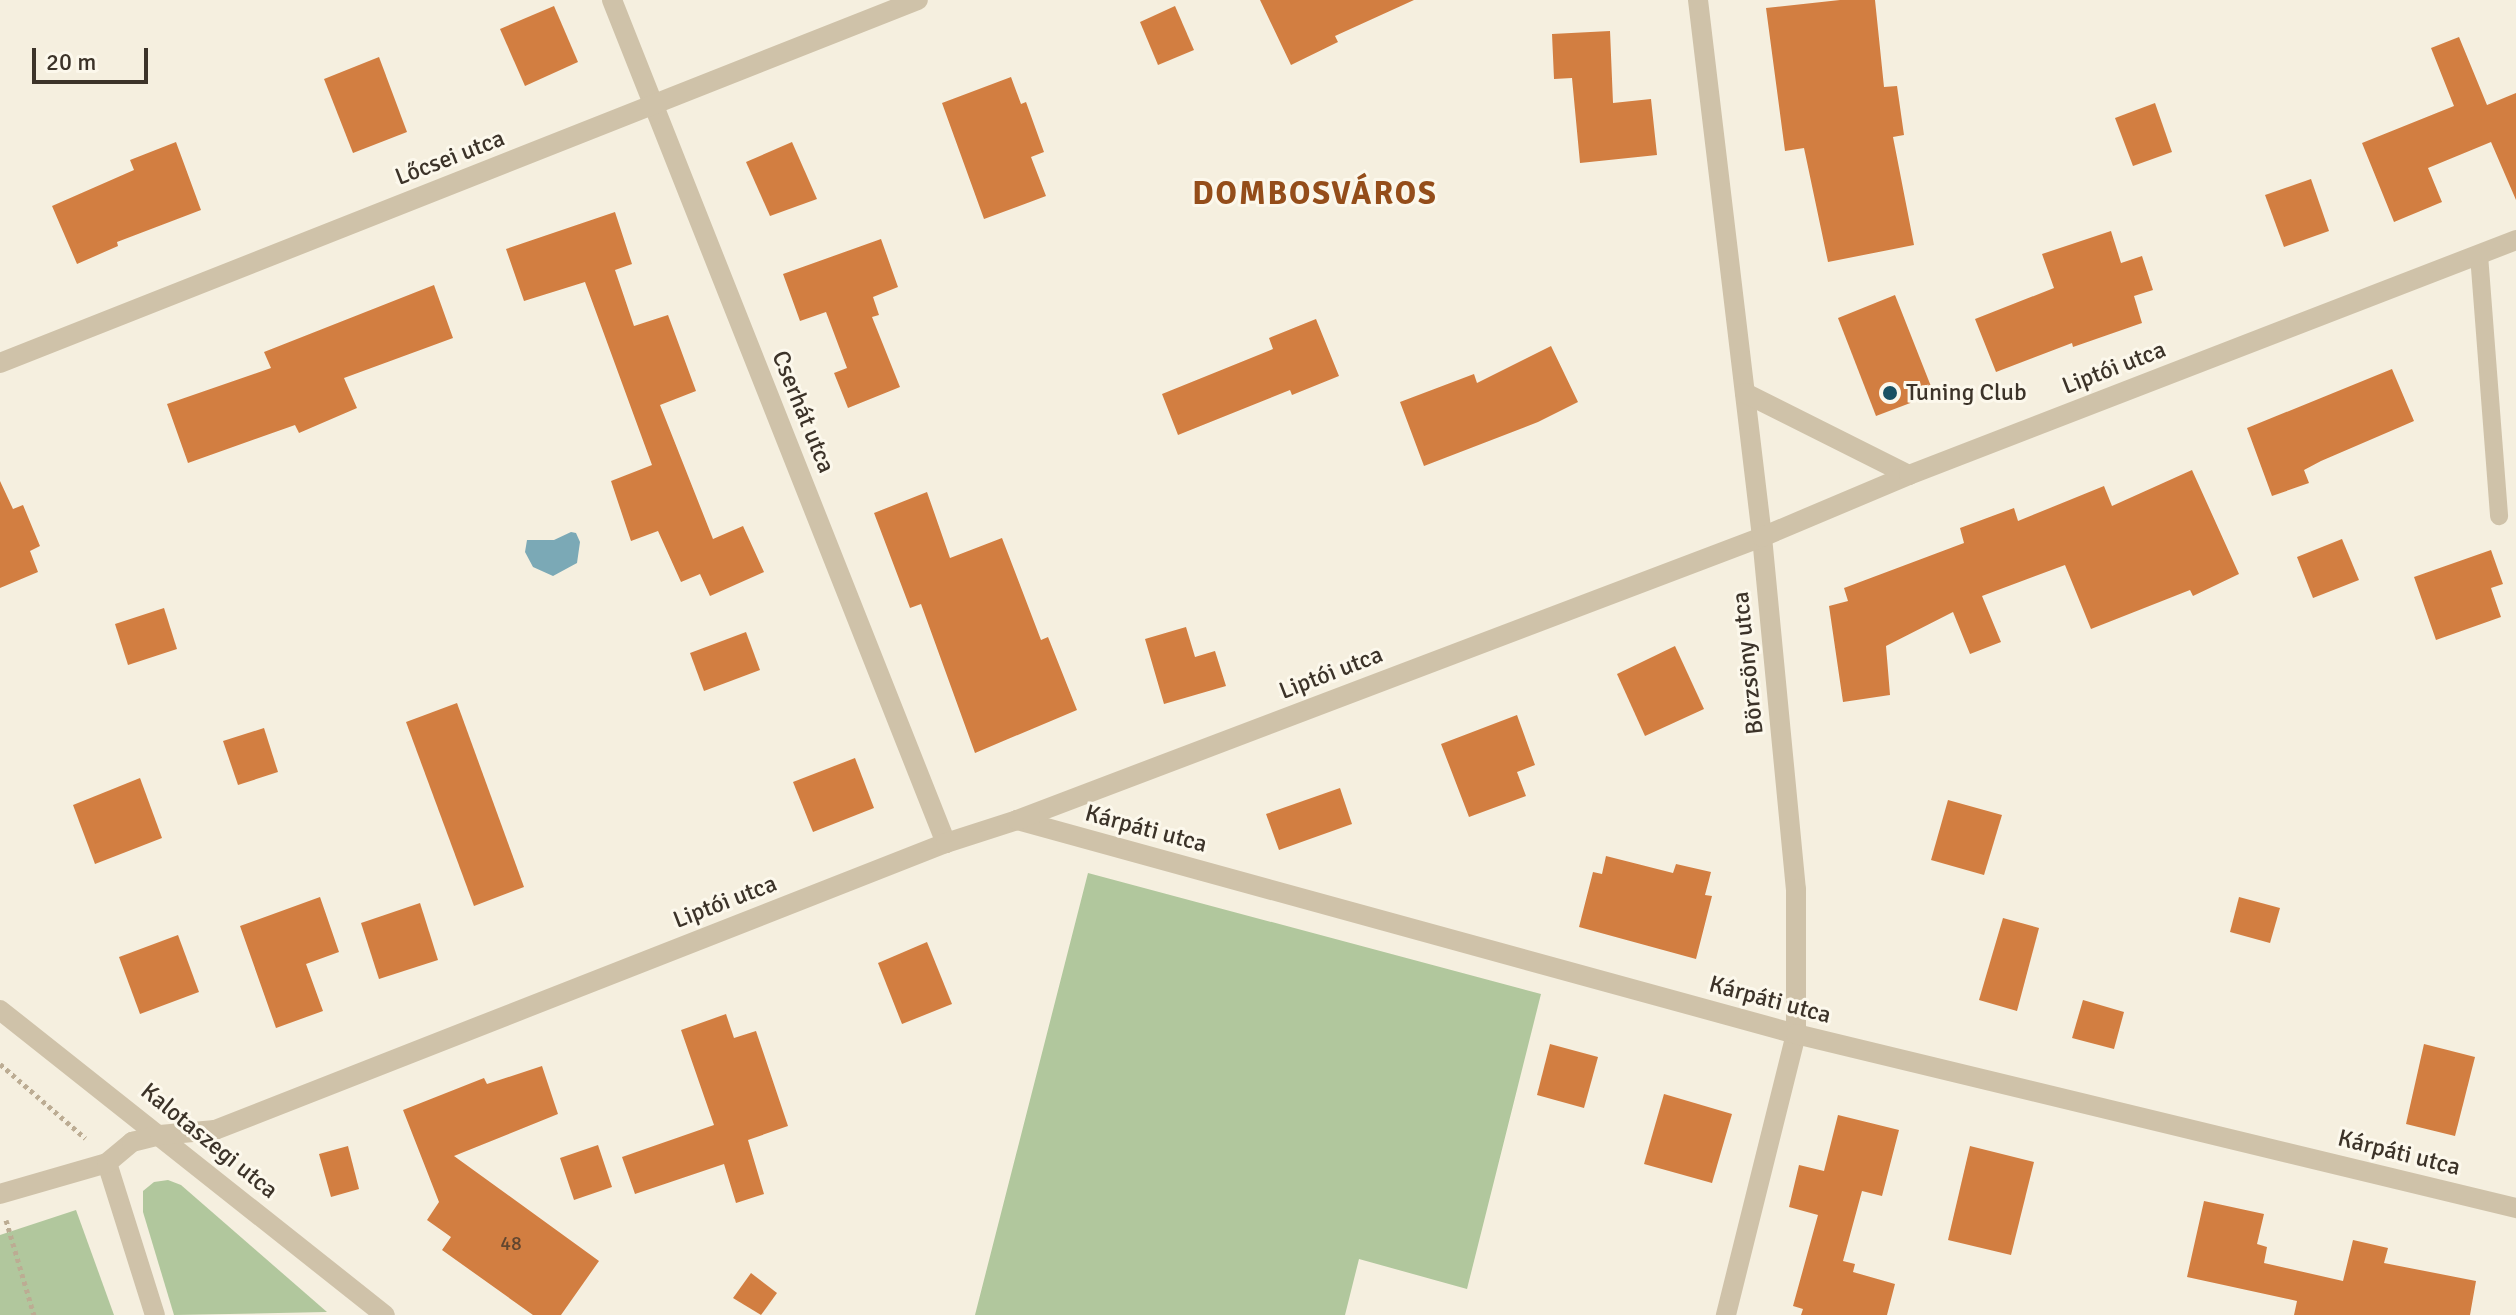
<!DOCTYPE html>
<html>
<head>
<meta charset="utf-8">
<style>
	body { margin:0 }
	#map { position:relative; width:2516px; height:1315px; overflow:hidden; background:#f5efdf; font-family:Signika,sans-serif }
	div>[style] { position:absolute }
	.green>* { inset:0; background:#b1c79d }
	.water>* { inset:0; background:#7ba9b6 }
	.building>* { inset:0; background:#d27e41 }
	.path>* { height:5px; margin-top:-2.5px; transform-origin:0; background:repeating-linear-gradient(90deg,#bcac93 0 4px,transparent 0 8px) }
	.service>* { height:18px; margin:-9px; padding:0 9px; transform-origin:9px; border-radius:9px; background:#cfc2a9 }
	.minor>* { height:20px; margin:-10px; padding:0 10px; transform-origin:10px; border-radius:10px; background:#cfc2a9 }
	.tertiary>* { height:20px; margin:-10px; padding:0 10px; transform-origin:10px; border-radius:10px; background:#cfc2a9 }
	.dots>* { width:22px; height:22px; translate:-50% -50%; box-sizing:border-box; border:4px solid #fcf8ec; border-radius:50% }
	span { translate:-50% -50%; white-space:nowrap; text-align:center; line-height:1.15; -webkit-text-stroke:6px #fcf8ec; paint-order:stroke }
	.number-label { font-size:20px; color:#62462f }
	.number-label span { -webkit-text-stroke-width:0 }
	.street-label { font-size:24px; color:#3c3329 }
	.poi-label { font-size:24px; color:#3c3329 }
	.left { translate:0 -50%; text-align:left }
	.district-label { font-size:32px; color:#944d1a; font-weight:700; letter-spacing:2px }
	.scale { position:absolute; left:32px; top:48px; width:116px; height:36px; box-sizing:border-box; border:4px solid #3c3329; border-top:0; padding-left:10px; font-size:24px; line-height:28px; white-space:nowrap; color:#3c3329; -webkit-text-stroke:6px #fcf8ec; paint-order:stroke }
</style>
</head>
<body>
<div id="map">
	<div class="green">
		<i style="clip-path:polygon(1088px 873px,1541px 994px,1467px 1289px,1359px 1259px,1345px 1315px,975px 1315px)"></i>
		<i style="clip-path:polygon(168px 1180px,181px 1185px,327px 1312px,174px 1315px,143px 1212px,143px 1191px,154px 1182px)"></i>
		<i style="clip-path:polygon(76px 1210px,114px 1315px,0 1315px,0 1235px)"></i>
	</div>
	<div class="water">
		<i style="clip-path:polygon(571px 532px,576px 533px,580px 542px,577px 563px,553px 576px,533px 567px,525px 552px,527px 540px,554px 540px)"></i>
	</div>
	<div class="building">
		<i style="clip-path:polygon(1260px 0,1414px 0,1335px 36px,1338px 42px,1291px 65px)"></i>
		<i style="clip-path:polygon(1840px 0,1875px 0,1884px 87px,1897px 86px,1904px 135px,1893px 137px,1914px 245px,1828px 262px,1804px 148px,1785px 151px,1766px 8px)"></i>
		<i style="clip-path:polygon(554px 6px,578px 62px,525px 86px,500px 29px)"></i>
		<i style="clip-path:polygon(1175px 6px,1194px 50px,1158px 65px,1140px 22px)"></i>
		<i style="clip-path:polygon(1610px 31px,1613px 103px,1651px 99px,1657px 155px,1580px 163px,1572px 78px,1554px 79px,1552px 34px)"></i>
		<i style="clip-path:polygon(2459px 37px,2487px 105px,2516px 93px,2516px 200px,2491px 142px,2428px 168px,2442px 202px,2394px 222px,2362px 143px,2454px 106px,2431px 48px)"></i>
		<i style="clip-path:polygon(379px 57px,407px 132px,353px 153px,324px 79px)"></i>
		<i style="clip-path:polygon(1011px 77px,1021px 104px,1026px 102px,1044px 152px,1031px 157px,1046px 196px,984px 219px,942px 103px)"></i>
		<i style="clip-path:polygon(2155px 103px,2172px 152px,2133px 166px,2115px 118px)"></i>
		<i style="clip-path:polygon(176px 142px,201px 210px,117px 242px,118px 246px,77px 264px,52px 206px,134px 170px,130px 160px)"></i>
		<i style="clip-path:polygon(792px 142px,817px 199px,770px 216px,746px 162px)"></i>
		<i style="clip-path:polygon(2311px 179px,2329px 231px,2284px 247px,2265px 195px)"></i>
		<i style="clip-path:polygon(615px 212px,632px 264px,615px 270px,634px 326px,668px 315px,696px 391px,660px 405px,713px 539px,743px 526px,764px 572px,710px 596px,700px 574px,681px 582px,658px 531px,631px 541px,611px 481px,652px 465px,585px 282px,524px 301px,506px 249px)"></i>
		<i style="clip-path:polygon(2111px 231px,2121px 263px,2142px 256px,2153px 290px,2134px 296px,2142px 323px,2073px 347px,2072px 343px,1996px 372px,1975px 319px,2054px 288px,2042px 254px)"></i>
		<i style="clip-path:polygon(881px 239px,898px 287px,873px 297px,879px 315px,872px 317px,900px 387px,848px 408px,834px 373px,847px 368px,826px 312px,800px 321px,783px 274px)"></i>
		<i style="clip-path:polygon(434px 285px,453px 338px,344px 378px,357px 408px,299px 433px,295px 425px,188px 463px,167px 404px,271px 368px,264px 352px)"></i>
		<i style="clip-path:polygon(1895px 295px,1934px 394px,1876px 416px,1838px 318px)"></i>
		<i style="clip-path:polygon(1316px 319px,1339px 376px,1292px 395px,1290px 390px,1178px 435px,1162px 394px,1273px 349px,1269px 338px)"></i>
		<i style="clip-path:polygon(1551px 346px,1578px 402px,1538px 422px,1424px 466px,1400px 402px,1474px 374px,1477px 383px)"></i>
		<i style="clip-path:polygon(2392px 369px,2414px 421px,2321px 461px,2304px 470px,2309px 483px,2272px 496px,2247px 428px)"></i>
		<i style="clip-path:polygon(2192px 470px,2239px 574px,2193px 596px,2190px 590px,2091px 629px,2065px 565px,1982px 596px,2001px 642px,1970px 654px,1953px 612px,1886px 646px,1890px 695px,1843px 702px,1829px 606px,1848px 601px,1844px 588px,1964px 543px,1960px 528px,2014px 508px,2018px 521px,2104px 486px,2112px 506px)"></i>
		<i style="clip-path:polygon(0 481px,13px 509px,23px 505px,40px 546px,30px 551px,38px 572px,0 588px)"></i>
		<i style="clip-path:polygon(927px 492px,950px 558px,1002px 538px,1041px 640px,1048px 637px,1077px 710px,975px 753px,921px 604px,910px 608px,874px 513px)"></i>
		<i style="clip-path:polygon(2342px 539px,2359px 580px,2313px 598px,2297px 557px)"></i>
		<i style="clip-path:polygon(2491px 550px,2503px 584px,2491px 588px,2501px 617px,2436px 640px,2414px 577px)"></i>
		<i style="clip-path:polygon(164px 608px,177px 649px,128px 665px,115px 624px)"></i>
		<i style="clip-path:polygon(1186px 627px,1195px 657px,1215px 651px,1226px 686px,1164px 704px,1145px 639px)"></i>
		<i style="clip-path:polygon(746px 632px,760px 670px,704px 691px,690px 653px)"></i>
		<i style="clip-path:polygon(1675px 646px,1704px 709px,1645px 736px,1617px 674px)"></i>
		<i style="clip-path:polygon(457px 703px,524px 887px,474px 906px,406px 722px)"></i>
		<i style="clip-path:polygon(1517px 715px,1535px 765px,1517px 772px,1526px 796px,1469px 817px,1441px 744px)"></i>
		<i style="clip-path:polygon(264px 728px,278px 772px,238px 785px,223px 741px)"></i>
		<i style="clip-path:polygon(855px 758px,874px 808px,813px 832px,793px 782px)"></i>
		<i style="clip-path:polygon(140px 778px,162px 838px,95px 864px,73px 805px)"></i>
		<i style="clip-path:polygon(1340px 788px,1352px 824px,1279px 850px,1266px 814px)"></i>
		<i style="clip-path:polygon(1948px 800px,2002px 815px,1984px 875px,1931px 860px)"></i>
		<i style="clip-path:polygon(1606px 856px,1673px 873px,1676px 864px,1711px 872px,1705px 895px,1712px 896px,1696px 959px,1579px 927px,1593px 872px,1602px 874px)"></i>
		<i style="clip-path:polygon(320px 897px,339px 952px,306px 964px,323px 1011px,276px 1028px,240px 926px)"></i>
		<i style="clip-path:polygon(2239px 897px,2280px 908px,2270px 943px,2230px 932px)"></i>
		<i style="clip-path:polygon(420px 903px,438px 960px,379px 979px,361px 923px)"></i>
		<i style="clip-path:polygon(2003px 918px,2039px 928px,2017px 1011px,1979px 1000px)"></i>
		<i style="clip-path:polygon(178px 935px,199px 992px,140px 1014px,119px 957px)"></i>
		<i style="clip-path:polygon(927px 942px,952px 1004px,902px 1024px,878px 963px)"></i>
		<i style="clip-path:polygon(2083px 1000px,2124px 1012px,2114px 1049px,2072px 1038px)"></i>
		<i style="clip-path:polygon(726px 1014px,734px 1038px,756px 1031px,788px 1126px,748px 1140px,764px 1194px,736px 1203px,724px 1164px,635px 1194px,622px 1157px,714px 1125px,681px 1030px)"></i>
		<i style="clip-path:polygon(1550px 1044px,1598px 1057px,1584px 1108px,1537px 1095px)"></i>
		<i style="clip-path:polygon(2424px 1044px,2475px 1057px,2455px 1136px,2406px 1124px)"></i>
		<i style="clip-path:polygon(542px 1066px,558px 1114px,454px 1156px,599px 1261px,561px 1315px,533px 1315px,442px 1250px,451px 1237px,427px 1220px,439px 1202px,403px 1110px,484px 1078px,487px 1084px)"></i>
		<i style="clip-path:polygon(1664px 1094px,1732px 1114px,1712px 1183px,1644px 1164px)"></i>
		<i style="clip-path:polygon(1838px 1115px,1899px 1130px,1882px 1196px,1862px 1191px,1843px 1261px,1855px 1264px,1853px 1272px,1895px 1284px,1887px 1315px,1801px 1315px,1803px 1309px,1793px 1306px,1818px 1215px,1789px 1207px,1799px 1165px,1824px 1171px)"></i>
		<i style="clip-path:polygon(598px 1145px,612px 1187px,574px 1200px,560px 1158px)"></i>
		<i style="clip-path:polygon(348px 1146px,359px 1189px,331px 1197px,319px 1154px)"></i>
		<i style="clip-path:polygon(1970px 1146px,2034px 1162px,2011px 1255px,1948px 1240px)"></i>
		<i style="clip-path:polygon(2204px 1201px,2264px 1214px,2257px 1244px,2267px 1247px,2264px 1263px,2343px 1281px,2353px 1240px,2388px 1248px,2384px 1263px,2476px 1281px,2470px 1315px,2294px 1315px,2297px 1301px,2187px 1277px)"></i>
		<i style="clip-path:polygon(751px 1273px,777px 1293px,761px 1315px,733px 1298px)"></i>
	</div>
	<div class="path">
		<i style="left:0;top:1064px;width:113px;rotate:41deg"></i>
		<i style="left:6px;top:1220px;width:99px;rotate:73.6deg"></i>
	</div>
	<div class="service">
		<i style="left:2479px;top:255px;width:262px;rotate:85.6deg"></i>
	</div>
	<div class="minor">
		<i style="left:612px;top:0;width:907px;rotate:68.39deg"></i>
		<i style="left:1698px;top:0;width:541px;rotate:83.2deg"></i>
		<i style="left:1762px;top:537px;width:354px;rotate:84.5deg"></i>
		<i style="left:1796px;top:889px;width:145px;rotate:90deg"></i>
		<i style="left:1796px;top:1034px;width:290px;rotate:104deg"></i>
		<i style="left:1745px;top:393px;width:183px;rotate:26.6deg"></i>
		<i style="left:1017px;top:820px;width:808px;rotate:15.36deg"></i>
		<i style="left:1796px;top:1034px;width:741px;rotate:13.59deg"></i>
		<i style="left:0;top:1010px;width:491px;rotate:38.4deg"></i>
		<i style="left:107px;top:1163px;width:159px;rotate:72.5deg"></i>
		<i style="left:0;top:1194px;width:111px;rotate:-16.2deg"></i>
		<i style="left:107px;top:1163px;width:33px;rotate:-40deg"></i>
		<i style="left:132px;top:1142px;width:29px;rotate:-14deg"></i>
		<i style="left:160px;top:1135px;width:55px;rotate:-5.2deg"></i>
		<i style="left:215px;top:1130px;width:785px;rotate:-21.44deg"></i>
		<i style="left:946px;top:843px;width:75px;rotate:-17.9deg"></i>
		<i style="left:1017px;top:820px;width:797px;rotate:-20.8deg"></i>
		<i style="left:1762px;top:537px;width:160px;rotate:-22.9deg"></i>
		<i style="left:1909px;top:475px;width:651px;rotate:-21.16deg"></i>
	</div>
	<div class="tertiary">
		<i style="left:0;top:363px;width:987px;rotate:-21.58deg"></i>
	</div>
	<div class="dots">
		<i style="left:1890px;top:393px;background:#1a5163"></i>
	</div>
	<div class="number-label">
		<span style="left:511px;top:1243px">48</span>
	</div>
	<div class="street-label">
		<span style="left:450px;top:158px;rotate:-21deg">Lőcsei utca</span>
		<span style="left:2114px;top:368px;rotate:-21deg">Liptói utca</span>
		<span style="left:803px;top:412px;rotate:68deg">Cserhát utca</span>
		<span style="left:1748px;top:663px;rotate:-96deg">Börzsöny utca</span>
		<span style="left:1331px;top:673px;rotate:-21deg">Liptói utca</span>
		<span style="left:1146px;top:829px;rotate:15deg">Kárpáti utca</span>
		<span style="left:725px;top:902px;rotate:-21deg">Liptói utca</span>
		<span style="left:1770px;top:1000px;rotate:15deg">Kárpáti utca</span>
		<span style="left:209px;top:1141px;rotate:39deg">Kalotaszegi utca</span>
		<span style="left:2399px;top:1153px;rotate:14deg">Kárpáti utca</span>
	</div>
	<div class="poi-label">
		<span class="left" style="left:1906px;top:393px">Tuning Club</span>
	</div>
	<div class="district-label">
		<span style="left:1315px;top:194px">DOMBOSVÁROS</span>
	</div>
	<div class="scale">20 m</div>
</div>
</body>
</html>
